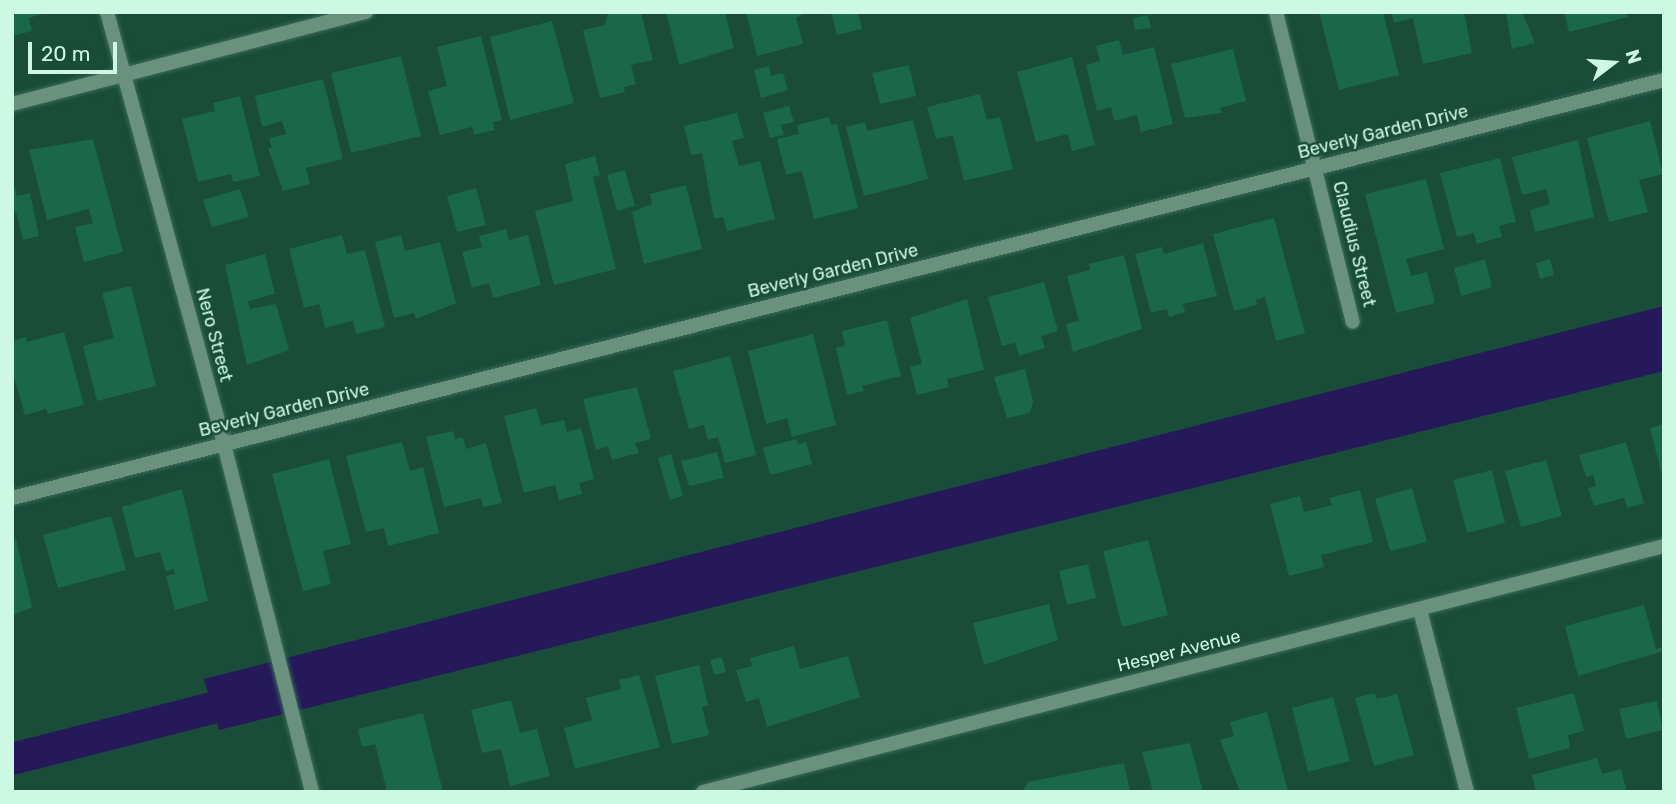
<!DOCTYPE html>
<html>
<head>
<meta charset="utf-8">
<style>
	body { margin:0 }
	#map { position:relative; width:1676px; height:804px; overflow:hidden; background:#194c39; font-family:Rubik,sans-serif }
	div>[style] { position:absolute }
	.water>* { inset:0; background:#25195a }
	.canal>* { height:32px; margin:-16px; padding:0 16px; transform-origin:16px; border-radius:16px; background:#25195a }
	.building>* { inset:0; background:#1a674c }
	.roads { filter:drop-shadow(0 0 2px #396b58) drop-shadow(0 0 2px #396b58) }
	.street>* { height:14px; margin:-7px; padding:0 7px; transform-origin:7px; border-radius:7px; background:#6a907e }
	span { translate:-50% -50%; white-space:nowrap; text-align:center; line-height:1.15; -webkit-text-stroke:5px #194c39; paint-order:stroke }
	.street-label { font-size:18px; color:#cdf9e4 }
	.frame { position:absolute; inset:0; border:14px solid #cdf9e4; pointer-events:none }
	.north { position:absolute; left:1578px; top:28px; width:70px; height:70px; -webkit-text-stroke:5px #194c39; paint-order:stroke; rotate:73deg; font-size:19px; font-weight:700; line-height:28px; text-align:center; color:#cdf9e4 }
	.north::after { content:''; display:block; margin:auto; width:24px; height:32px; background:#cdf9e4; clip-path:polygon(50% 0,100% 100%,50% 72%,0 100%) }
	.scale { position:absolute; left:28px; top:42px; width:89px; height:32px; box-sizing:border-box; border:4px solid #cdf9e4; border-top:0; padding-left:9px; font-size:21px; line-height:24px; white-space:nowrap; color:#cdf9e4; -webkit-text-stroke:5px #194c39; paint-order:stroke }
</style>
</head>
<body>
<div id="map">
	<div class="water">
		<i style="clip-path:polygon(1664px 306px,1664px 371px,219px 730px,204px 679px)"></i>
	</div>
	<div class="canal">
		<i style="left:12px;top:759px;width:251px;rotate:-14.3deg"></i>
	</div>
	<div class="building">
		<i style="clip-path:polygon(12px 12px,45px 12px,45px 13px,29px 18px,32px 31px,12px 36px)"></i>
		<i style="clip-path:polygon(608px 12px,641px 12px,653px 60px,631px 65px,636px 84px,624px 87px,625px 92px,600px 98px,583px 30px,605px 25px)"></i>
		<i style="clip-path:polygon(666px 12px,725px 12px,734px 48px,679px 65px)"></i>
		<i style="clip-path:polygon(746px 12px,807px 12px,796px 18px,803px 44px,757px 56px)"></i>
		<i style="clip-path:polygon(831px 12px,858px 12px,862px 29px,837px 35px)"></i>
		<i style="clip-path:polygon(1319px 12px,1383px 12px,1399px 75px,1339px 90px)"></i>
		<i style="clip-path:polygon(1391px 12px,1464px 12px,1472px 53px,1423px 64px,1413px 18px,1394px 23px)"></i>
		<i style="clip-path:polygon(1506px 12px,1522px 12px,1535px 43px,1512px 49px)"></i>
		<i style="clip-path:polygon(1564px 12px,1626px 12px,1628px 17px,1569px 32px)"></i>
		<i style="clip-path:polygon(1148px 15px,1151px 28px,1135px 30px,1133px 18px)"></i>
		<i style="clip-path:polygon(552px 21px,574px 103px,510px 120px,490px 37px)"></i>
		<i style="clip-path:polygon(481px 36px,502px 120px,493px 122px,495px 130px,474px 135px,472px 127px,440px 135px,428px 91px,447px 86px,437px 47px)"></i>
		<i style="clip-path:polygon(1119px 40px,1123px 55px,1154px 47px,1173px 124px,1141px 132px,1137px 115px,1114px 121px,1111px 107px,1097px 111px,1086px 65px,1100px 61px,1096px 46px)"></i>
		<i style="clip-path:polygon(1233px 49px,1246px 101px,1220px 108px,1222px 113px,1185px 118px,1171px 64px)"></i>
		<i style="clip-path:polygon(401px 56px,421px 136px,351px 153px,331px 73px)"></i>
		<i style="clip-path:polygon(1072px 57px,1095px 145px,1072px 151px,1068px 134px,1036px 142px,1017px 72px)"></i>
		<i style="clip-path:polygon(909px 65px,916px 96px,880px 104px,872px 73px)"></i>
		<i style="clip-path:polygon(769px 66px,771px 76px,783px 73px,788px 90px,761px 98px,754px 70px)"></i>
		<i style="clip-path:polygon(323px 79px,343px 159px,306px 168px,310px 184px,283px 191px,268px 148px,272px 148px,269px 138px,286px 134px,282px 121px,262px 127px,255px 96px)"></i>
		<i style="clip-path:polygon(980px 94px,987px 120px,1000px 117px,1013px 169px,964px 181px,953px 135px,936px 139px,927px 107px)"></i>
		<i style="clip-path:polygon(240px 96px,260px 176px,233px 182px,231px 174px,198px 182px,182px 119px,215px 111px,213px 103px)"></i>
		<i style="clip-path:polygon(789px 106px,794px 122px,781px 125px,784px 135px,770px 138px,763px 113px)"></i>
		<i style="clip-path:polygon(737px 113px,744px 138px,732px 141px,739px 166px,760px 161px,775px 219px,727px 231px,723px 217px,714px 219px,702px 153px,691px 155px,684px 126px)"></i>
		<i style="clip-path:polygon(829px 117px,831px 125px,837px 124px,858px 208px,814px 219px,802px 171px,786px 175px,777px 139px,799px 134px,797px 125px)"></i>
		<i style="clip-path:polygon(913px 120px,928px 179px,864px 196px,846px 127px,865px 122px,867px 131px)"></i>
		<i style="clip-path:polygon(1650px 121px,1663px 174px,1639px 180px,1648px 212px,1609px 222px,1587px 138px)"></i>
		<i style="clip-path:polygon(93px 139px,123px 252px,84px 262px,75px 227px,93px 223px,89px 209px,47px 220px,29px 150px)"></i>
		<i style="clip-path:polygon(1578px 140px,1594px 217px,1535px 232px,1530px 210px,1550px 204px,1546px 189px,1522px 195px,1512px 157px)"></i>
		<i style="clip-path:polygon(595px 156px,600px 175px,593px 177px,616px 269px,554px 285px,535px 211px,573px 201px,565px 164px)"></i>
		<i style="clip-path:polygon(1500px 158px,1516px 222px,1499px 226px,1502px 237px,1477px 244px,1474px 233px,1457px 237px,1440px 173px)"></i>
		<i style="clip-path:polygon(625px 170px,635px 206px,617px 211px,607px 175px)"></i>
		<i style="clip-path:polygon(1426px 179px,1444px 249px,1406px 259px,1411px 276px,1427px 272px,1435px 303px,1396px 313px,1365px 194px)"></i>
		<i style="clip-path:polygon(12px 180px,17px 196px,30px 193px,39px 236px,23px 240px,16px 212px,12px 213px)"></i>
		<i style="clip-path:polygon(686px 185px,702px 249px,644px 264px,632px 212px,652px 204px,650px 194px)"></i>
		<i style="clip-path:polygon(476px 188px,486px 225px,457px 232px,447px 196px)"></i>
		<i style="clip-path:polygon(240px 189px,249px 217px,212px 227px,203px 200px)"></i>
		<i style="clip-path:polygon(1274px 218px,1305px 333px,1276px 341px,1265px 297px,1256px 300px,1257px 305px,1234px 311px,1213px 234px)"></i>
		<i style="clip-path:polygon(506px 229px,509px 240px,528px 235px,541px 285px,493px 298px,489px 283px,472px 288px,462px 252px,482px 247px,479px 236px)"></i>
		<i style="clip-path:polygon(342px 235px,347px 254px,365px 250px,385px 327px,356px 334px,353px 321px,325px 328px,319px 304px,304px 308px,289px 249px)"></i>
		<i style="clip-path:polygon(401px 235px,405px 251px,440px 242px,456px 303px,416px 319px,414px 313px,394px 318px,375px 242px)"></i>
		<i style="clip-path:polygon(1203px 243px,1217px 296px,1183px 304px,1185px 312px,1169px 317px,1167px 309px,1151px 313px,1135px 254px,1162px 247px,1164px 254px)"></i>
		<i style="clip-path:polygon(265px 254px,275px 294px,248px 301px,250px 309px,276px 304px,289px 350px,247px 365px,225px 265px)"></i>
		<i style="clip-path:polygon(1124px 255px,1142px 329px,1073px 352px,1066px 324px,1079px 321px,1067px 276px,1090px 270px,1089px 264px)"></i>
		<i style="clip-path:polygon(1485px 259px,1492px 287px,1461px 296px,1454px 268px)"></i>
		<i style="clip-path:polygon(1550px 259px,1554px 275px,1540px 279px,1536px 263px)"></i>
		<i style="clip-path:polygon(1044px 282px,1058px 331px,1041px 336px,1045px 348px,1019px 356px,1015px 343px,1002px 346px,988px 297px)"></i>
		<i style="clip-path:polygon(131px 286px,156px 386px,97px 401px,83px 346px,114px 338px,102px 293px)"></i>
		<i style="clip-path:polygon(967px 299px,984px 370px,947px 379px,949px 387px,917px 395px,910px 367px,922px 364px,910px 318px)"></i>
		<i style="clip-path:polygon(887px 320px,901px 376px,862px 386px,864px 391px,847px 395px,836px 348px,845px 346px,842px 331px)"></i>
		<i style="clip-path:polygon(64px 332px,84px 405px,48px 414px,46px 409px,25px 415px,12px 371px,12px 341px,26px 337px,27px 342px)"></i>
		<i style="clip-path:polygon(813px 334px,836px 425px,792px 437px,787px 418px,766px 424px,748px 351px)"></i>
		<i style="clip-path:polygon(730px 356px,756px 455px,725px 463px,718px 437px,708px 440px,704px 425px,689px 429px,673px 371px)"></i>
		<i style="clip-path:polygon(1025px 369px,1033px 402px,1030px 413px,1007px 418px,994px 377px)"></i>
		<i style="clip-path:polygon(637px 387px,651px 439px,635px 443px,639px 453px,612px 460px,608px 446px,596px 450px,583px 399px)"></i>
		<i style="clip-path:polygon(536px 408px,541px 425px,564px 420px,567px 432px,581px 428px,594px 479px,579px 483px,582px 494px,559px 500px,555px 485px,524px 493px,504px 416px)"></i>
		<i style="clip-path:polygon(1664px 424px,1664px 480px,1663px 480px,1650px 428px)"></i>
		<i style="clip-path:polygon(453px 431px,455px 439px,463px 437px,466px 449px,486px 443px,502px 503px,483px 507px,481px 498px,444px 507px,426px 437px)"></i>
		<i style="clip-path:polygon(796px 439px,798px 445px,806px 442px,812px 464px,770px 475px,763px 448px)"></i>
		<i style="clip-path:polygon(402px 442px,410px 471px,423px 467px,439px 533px,388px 546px,384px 528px,366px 532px,346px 456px)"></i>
		<i style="clip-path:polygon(1626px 442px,1644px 503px,1627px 508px,1624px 498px,1594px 506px,1588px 488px,1596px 486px,1593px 475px,1586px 477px,1579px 455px)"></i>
		<i style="clip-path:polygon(717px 452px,724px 478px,689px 486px,681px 461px)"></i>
		<i style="clip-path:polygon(671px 454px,683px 496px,670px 500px,658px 458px)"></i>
		<i style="clip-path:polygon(329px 459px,351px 544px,323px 551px,331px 584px,303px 591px,272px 474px)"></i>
		<i style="clip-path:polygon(1546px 460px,1562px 516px,1521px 527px,1505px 471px)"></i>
		<i style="clip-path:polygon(1492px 470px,1505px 523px,1467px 533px,1453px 480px)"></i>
		<i style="clip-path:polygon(1412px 488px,1427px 542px,1390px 551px,1375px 499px)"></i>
		<i style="clip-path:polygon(182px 489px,208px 601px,175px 610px,166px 576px,175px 574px,174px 569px,166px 572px,160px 552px,135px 558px,122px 507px)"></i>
		<i style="clip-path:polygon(1360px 490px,1373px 542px,1321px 555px,1324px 567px,1289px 576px,1270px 504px,1300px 496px,1304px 512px,1332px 505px,1329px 498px)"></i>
		<i style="clip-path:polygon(111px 516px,126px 570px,58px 588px,43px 535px)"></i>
		<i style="clip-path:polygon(16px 539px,32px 607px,12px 616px,12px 540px)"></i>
		<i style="clip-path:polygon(1148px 540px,1168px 615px,1122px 627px,1103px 551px)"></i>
		<i style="clip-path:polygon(1088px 564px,1096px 598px,1067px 605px,1059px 571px)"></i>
		<i style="clip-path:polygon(1049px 604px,1058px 640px,984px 665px,973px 623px)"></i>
		<i style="clip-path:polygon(1644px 605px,1656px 649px,1664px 647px,1664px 651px,1578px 676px,1565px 626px)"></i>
		<i style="clip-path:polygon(794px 646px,800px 669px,848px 656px,860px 697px,767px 727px,759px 698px,746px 702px,736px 670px,752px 666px,750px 658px)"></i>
		<i style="clip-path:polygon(722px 657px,726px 672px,714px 675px,710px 660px)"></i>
		<i style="clip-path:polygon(699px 665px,708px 705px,702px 707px,709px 735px,672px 744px,655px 676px)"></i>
		<i style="clip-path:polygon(639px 675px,660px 747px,575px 769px,564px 728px,592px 720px,586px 698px,621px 689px,619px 680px)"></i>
		<i style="clip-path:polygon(1375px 693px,1377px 699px,1397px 694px,1414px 755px,1374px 766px,1355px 698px)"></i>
		<i style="clip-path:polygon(1574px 693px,1584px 731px,1568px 735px,1570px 748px,1529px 759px,1516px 708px)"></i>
		<i style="clip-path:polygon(1333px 697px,1350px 761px,1308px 772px,1292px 708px)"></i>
		<i style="clip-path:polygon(511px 700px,520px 733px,537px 729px,550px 776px,510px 786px,501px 749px,482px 753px,471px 710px)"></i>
		<i style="clip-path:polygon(1657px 701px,1663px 730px,1626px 739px,1619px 709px)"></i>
		<i style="clip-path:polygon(1267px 712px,1288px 792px,1240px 792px,1220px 740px,1234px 736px,1230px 722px)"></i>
		<i style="clip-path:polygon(423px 713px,443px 792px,387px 792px,375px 744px,362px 747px,358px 729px)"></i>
		<i style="clip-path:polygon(1190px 743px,1203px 792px,1153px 792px,1142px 752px)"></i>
		<i style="clip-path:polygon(1597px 758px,1602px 774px,1621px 769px,1627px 792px,1536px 792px,1532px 775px)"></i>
		<i style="clip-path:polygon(1124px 763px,1130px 792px,1022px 792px,1028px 782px)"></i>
	</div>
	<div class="roads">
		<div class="street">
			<i style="left:107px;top:12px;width:448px;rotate:74.8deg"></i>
			<i style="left:224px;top:444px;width:359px;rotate:75.8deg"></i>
			<i style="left:1276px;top:12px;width:319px;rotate:76.1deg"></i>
			<i style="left:12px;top:104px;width:366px;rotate:-14.6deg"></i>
			<i style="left:12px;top:498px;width:1704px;rotate:-14.2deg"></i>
			<i style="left:1420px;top:610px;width:188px;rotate:75.5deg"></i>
			<i style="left:703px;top:792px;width:992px;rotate:-14.36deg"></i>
		</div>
	</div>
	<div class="street-label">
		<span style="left:1383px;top:132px;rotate:-14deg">Beverly Garden Drive</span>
		<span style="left:1354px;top:244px;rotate:76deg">Claudius Street</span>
		<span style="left:833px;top:271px;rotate:-14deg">Beverly Garden Drive</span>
		<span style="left:214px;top:335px;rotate:75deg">Nero Street</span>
		<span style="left:284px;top:410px;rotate:-14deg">Beverly Garden Drive</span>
		<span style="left:1179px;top:651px;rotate:-14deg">Hesper Avenue</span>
	</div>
	<div class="frame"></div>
	<div class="north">N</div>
	<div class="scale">20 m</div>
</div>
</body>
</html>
